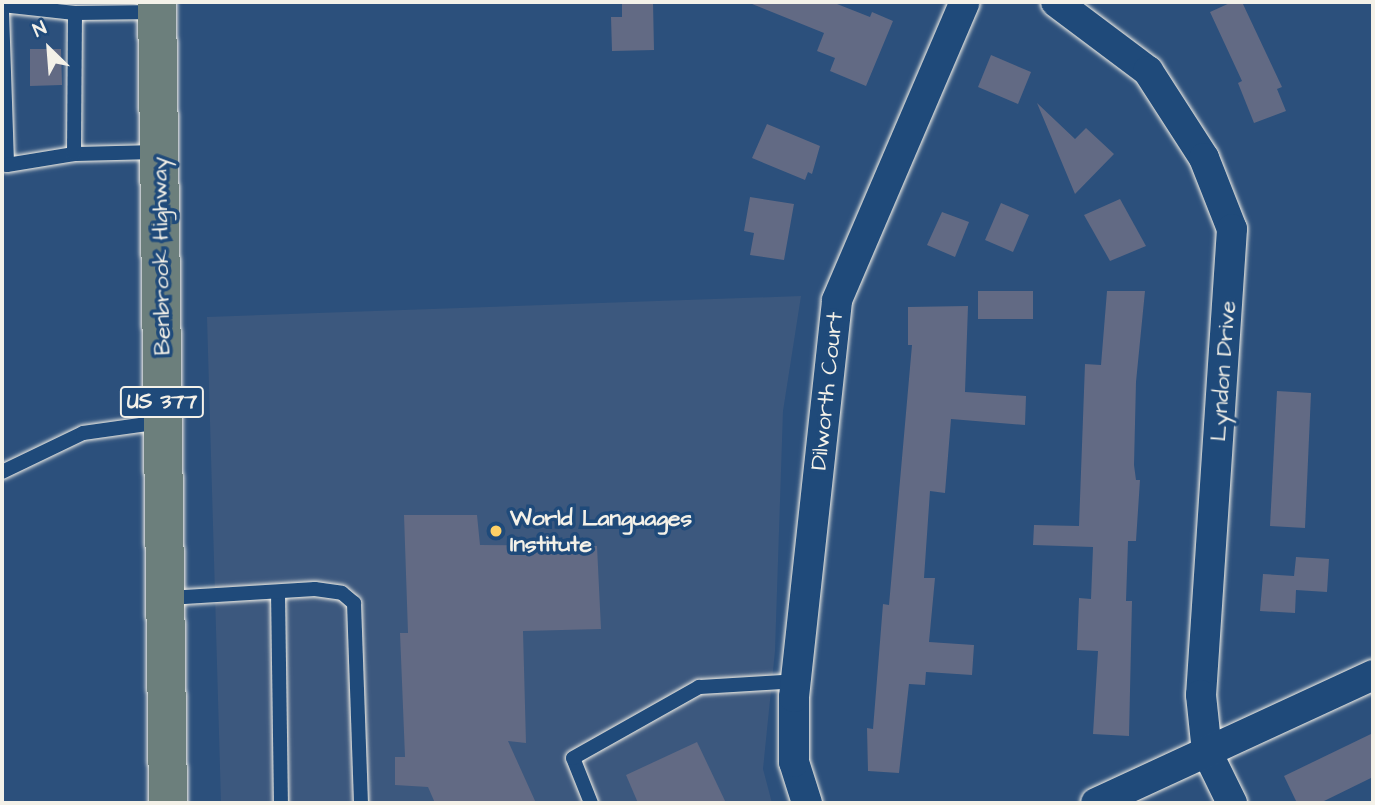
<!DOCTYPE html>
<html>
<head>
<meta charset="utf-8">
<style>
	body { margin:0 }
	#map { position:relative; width:1375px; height:805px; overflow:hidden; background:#2c507c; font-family:"Architects Daughter",sans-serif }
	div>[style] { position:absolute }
	.built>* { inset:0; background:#3c587e }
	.building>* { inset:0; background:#626a84 }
	.roads { filter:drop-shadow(0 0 2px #f4f1e8) drop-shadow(0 0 2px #f4f1e8) }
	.service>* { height:14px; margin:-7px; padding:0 7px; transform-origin:7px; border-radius:7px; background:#1f4a7a }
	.minor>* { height:30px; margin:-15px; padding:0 15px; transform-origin:15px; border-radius:15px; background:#1f4a7a }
	.primary>* { height:38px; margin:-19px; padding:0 19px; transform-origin:19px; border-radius:19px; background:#6c7f7c }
	.dots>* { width:19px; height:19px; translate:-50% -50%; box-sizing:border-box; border:4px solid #1f4a7a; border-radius:50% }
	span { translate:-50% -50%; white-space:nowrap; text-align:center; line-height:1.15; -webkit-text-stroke:7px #1f4a7a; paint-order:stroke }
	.shield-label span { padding:2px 5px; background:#1f4a7a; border:2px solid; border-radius:5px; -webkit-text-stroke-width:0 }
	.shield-label { font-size:21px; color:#f4f1e8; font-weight:700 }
	.street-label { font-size:23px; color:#f4f1e8 }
	.poi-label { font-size:23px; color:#f4f1e8; font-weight:700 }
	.left { translate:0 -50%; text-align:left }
	.frame { position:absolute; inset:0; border:4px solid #f4f1e8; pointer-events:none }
	.north { position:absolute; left:14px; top:14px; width:70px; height:70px; -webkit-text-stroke:5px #1f4a7a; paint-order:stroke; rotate:335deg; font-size:19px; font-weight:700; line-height:28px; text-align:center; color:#f4f1e8 }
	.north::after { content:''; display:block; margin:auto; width:24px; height:32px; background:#f4f1e8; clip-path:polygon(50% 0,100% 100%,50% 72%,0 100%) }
</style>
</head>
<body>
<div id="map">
	<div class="built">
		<i style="clip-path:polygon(801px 296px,783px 411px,775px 651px,763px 769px,772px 803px,221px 803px,207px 317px)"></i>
	</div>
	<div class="building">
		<i style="clip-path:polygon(622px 2px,653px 2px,654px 50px,612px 51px,611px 17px,622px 17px)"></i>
		<i style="clip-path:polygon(747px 2px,832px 2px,870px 17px,872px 12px,893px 21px,866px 86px,830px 71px,835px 58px,817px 51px,824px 33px)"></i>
		<i style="clip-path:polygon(1232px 2px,1242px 2px,1282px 87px,1277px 89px,1286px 111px,1254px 123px,1238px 83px,1242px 81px,1210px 12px)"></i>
		<i style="clip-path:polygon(30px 49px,61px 49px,62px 85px,30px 86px)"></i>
		<i style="clip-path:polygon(991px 55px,1031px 72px,1018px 104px,978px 87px)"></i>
		<i style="clip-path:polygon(1037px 103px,1075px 139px,1086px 128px,1114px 154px,1075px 194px)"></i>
		<i style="clip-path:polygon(767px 124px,820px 146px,812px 174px,808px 172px,805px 180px,752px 158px)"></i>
		<i style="clip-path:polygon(750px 197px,794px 204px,784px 260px,750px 255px,754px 233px,744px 231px)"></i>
		<i style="clip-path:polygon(1120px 199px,1146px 246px,1110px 261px,1084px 215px)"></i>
		<i style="clip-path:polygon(1001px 203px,1029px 215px,1013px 252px,985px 240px)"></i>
		<i style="clip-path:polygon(942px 212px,969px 222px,955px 257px,927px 245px)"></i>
		<i style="clip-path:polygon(978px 291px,1033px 291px,1033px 319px,978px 319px)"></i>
		<i style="clip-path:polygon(1107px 291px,1145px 291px,1136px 382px,1134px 465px,1136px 480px,1140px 480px,1136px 541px,1128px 541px,1126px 601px,1132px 601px,1129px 736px,1093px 734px,1098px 651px,1077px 650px,1079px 598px,1091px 599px,1093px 547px,1033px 545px,1034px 525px,1079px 526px,1085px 364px,1101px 365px)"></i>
		<i style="clip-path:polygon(968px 306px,965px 392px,1026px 396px,1025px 425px,951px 419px,945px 493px,930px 491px,924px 578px,935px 578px,929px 642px,974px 645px,972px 675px,926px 672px,925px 685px,909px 684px,899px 773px,868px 771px,867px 728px,873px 729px,883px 604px,889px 605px,912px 345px,908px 345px,908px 307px)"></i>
		<i style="clip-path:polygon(1277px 391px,1311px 393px,1305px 528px,1270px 526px)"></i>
		<i style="clip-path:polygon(404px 515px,477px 515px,480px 545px,597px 546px,601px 629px,523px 631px,526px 743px,508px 741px,536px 803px,435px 803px,428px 787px,395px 785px,395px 757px,405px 757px,400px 633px,408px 633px)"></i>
		<i style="clip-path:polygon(1296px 557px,1329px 559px,1327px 592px,1296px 590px,1295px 613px,1260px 611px,1263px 574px,1294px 576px)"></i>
		<i style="clip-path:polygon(1373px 733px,1373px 777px,1320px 803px,1297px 803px,1284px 776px)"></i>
		<i style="clip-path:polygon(697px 742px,726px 803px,638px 803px,626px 775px)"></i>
	</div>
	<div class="roads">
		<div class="service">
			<i style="left:2px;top:5px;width:73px;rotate:6.3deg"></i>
			<i style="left:75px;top:13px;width:82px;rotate:-0.7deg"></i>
			<i style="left:2px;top:12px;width:153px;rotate:88.1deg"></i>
			<i style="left:7px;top:165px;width:68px;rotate:-9.3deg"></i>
			<i style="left:74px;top:154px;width:84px;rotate:-1.4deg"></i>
			<i style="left:74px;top:154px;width:141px;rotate:-89.6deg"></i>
			<i style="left:2px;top:472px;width:90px;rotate:-25.7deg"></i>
			<i style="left:83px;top:433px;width:79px;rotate:-8deg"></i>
			<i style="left:278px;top:592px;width:211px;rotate:89.2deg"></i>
			<i style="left:168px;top:598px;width:147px;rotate:-3.5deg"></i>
			<i style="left:315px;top:589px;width:27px;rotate:8deg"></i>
			<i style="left:342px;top:593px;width:16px;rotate:40deg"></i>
			<i style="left:354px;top:603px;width:200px;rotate:88deg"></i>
			<i style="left:591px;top:803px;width:48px;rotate:-111.8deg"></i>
			<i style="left:573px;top:758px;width:145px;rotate:-29.4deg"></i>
			<i style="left:699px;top:687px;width:97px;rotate:-3.5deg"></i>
		</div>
		<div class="minor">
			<i style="left:1056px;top:2px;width:115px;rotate:36.9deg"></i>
			<i style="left:1148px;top:71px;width:103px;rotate:57.2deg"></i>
			<i style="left:1204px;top:158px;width:76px;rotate:68.5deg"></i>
			<i style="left:1232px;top:229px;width:467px;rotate:93.8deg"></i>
			<i style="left:1201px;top:695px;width:57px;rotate:84deg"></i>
			<i style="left:1207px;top:752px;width:57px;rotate:63.9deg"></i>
			<i style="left:807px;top:803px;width:43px;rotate:-107.6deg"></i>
			<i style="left:794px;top:762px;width:65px;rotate:-90deg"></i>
			<i style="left:794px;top:697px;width:399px;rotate:-83.8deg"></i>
			<i style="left:837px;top:300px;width:324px;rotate:-66.8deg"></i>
			<i style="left:1096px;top:803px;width:305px;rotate:-24.8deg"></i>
		</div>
		<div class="primary">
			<i style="left:157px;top:2px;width:801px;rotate:89.21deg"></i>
		</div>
	</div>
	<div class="dots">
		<i style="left:496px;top:531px;background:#ffd166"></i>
	</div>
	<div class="shield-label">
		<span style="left:162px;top:402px">US 377</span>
	</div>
	<div class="street-label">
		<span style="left:161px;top:256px;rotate:-91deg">Benbrook Highway</span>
		<span style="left:1223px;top:371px;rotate:-86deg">Lyndon Drive</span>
		<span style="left:827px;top:391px;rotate:-84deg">Dilworth Court</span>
	</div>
	<div class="poi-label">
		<span class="left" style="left:510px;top:531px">World Languages<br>Institute</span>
	</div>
	<div class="frame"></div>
	<div class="north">N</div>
</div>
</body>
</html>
